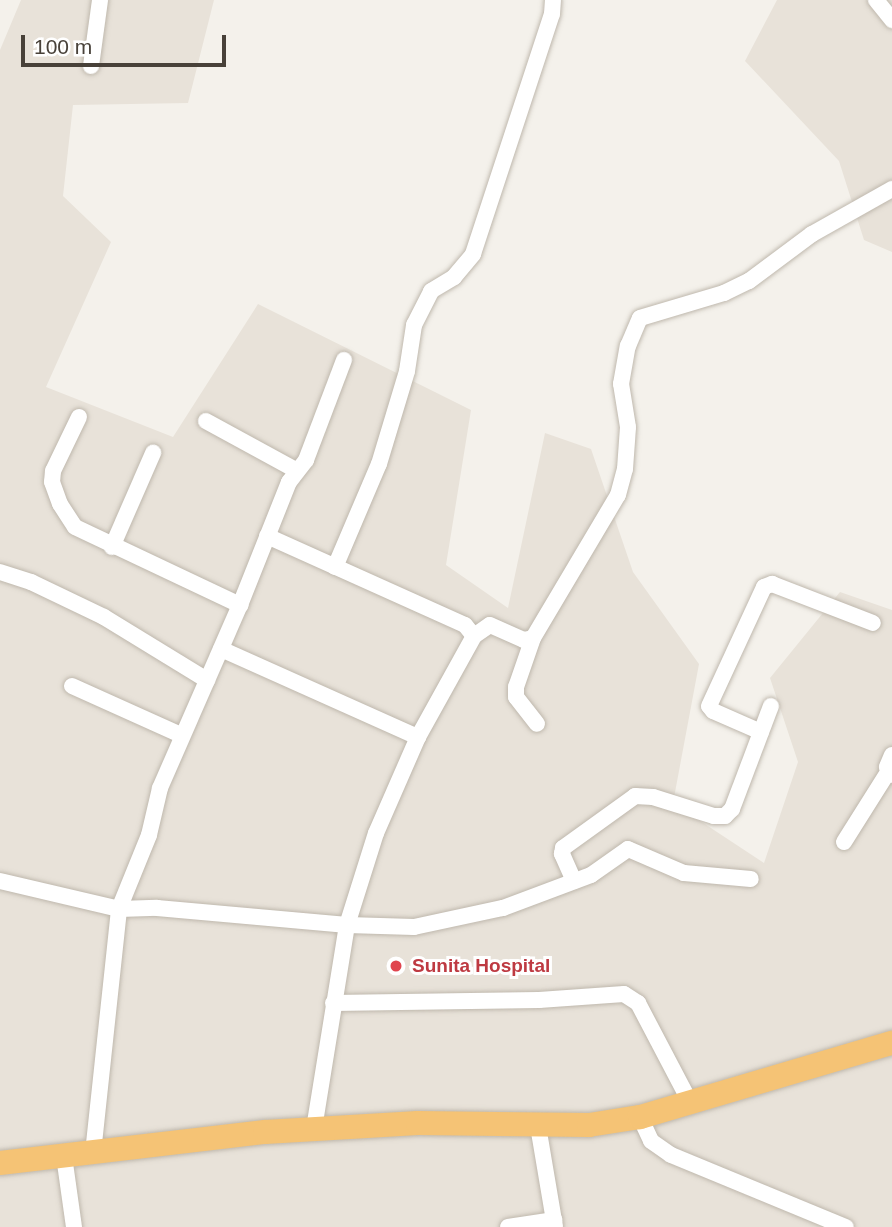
<!DOCTYPE html>
<html>
<head>
<meta charset="utf-8">
<style>
	body { margin:0 }
	#map { position:relative; width:892px; height:1227px; overflow:hidden; background:#f4f1eb; font-family:Helvetica,sans-serif }
	div>[style] { position:absolute }
	.residential>* { inset:0; background:#e8e2d9 }
	.roads { filter:drop-shadow(0 0 2px #bfb8ad) drop-shadow(0 0 2px #bfb8ad) }
	.minor>* { height:16px; margin:-8px; padding:0 8px; transform-origin:8px; border-radius:8px; background:#fff }
	.highway>* { height:24px; margin:-12px; padding:0 12px; transform-origin:12px; border-radius:12px; background:#f5c375 }
	.dots>* { width:19px; height:19px; translate:-50% -50%; box-sizing:border-box; border:4px solid #fff; border-radius:50% }
	span { translate:-50% -50%; white-space:nowrap; text-align:center; line-height:1.15; -webkit-text-stroke:6px #fff; paint-order:stroke }
	.health-label { font-size:19px; color:#be3a42; font-weight:700 }
	.left { translate:0 -50%; text-align:left }
	.scale { position:absolute; left:21px; top:35px; width:205px; height:32px; box-sizing:border-box; border:4px solid #484139; border-top:0; padding-left:9px; font-size:21px; line-height:24px; white-space:nowrap; color:#484139; -webkit-text-stroke:5px #fff; paint-order:stroke }
</style>
</head>
<body>
<div id="map">
	<div class="residential">
		<i style="clip-path:polygon(21px 0,214px 0,188px 103px,73px 105px,63px 196px,111px 242px,46px 387px,173px 437px,258px 304px,471px 410px,446px 565px,508px 608px,545px 433px,591px 449px,633px 572px,699px 664px,673px 803px,764px 863px,798px 762px,770px 678px,840px 592px,892px 610px,892px 1227px,0 1227px,0 50px)"></i>
		<i style="clip-path:polygon(777px 0,892px 0,892px 252px,864px 240px,839px 161px,745px 61px)"></i>
	</div>
	<div class="roads">
		<div class="minor">
			<i style="left:876px;top:0;width:26px;rotate:51deg"></i>
			<i style="left:91px;top:66px;width:67px;rotate:-82.2deg"></i>
			<i style="left:79px;top:417px;width:60px;rotate:115.7deg"></i>
			<i style="left:53px;top:471px;width:11px;rotate:95deg"></i>
			<i style="left:52px;top:482px;width:23px;rotate:70deg"></i>
			<i style="left:60px;top:504px;width:27px;rotate:57deg"></i>
			<i style="left:75px;top:527px;width:183px;rotate:25.3deg"></i>
			<i style="left:206px;top:421px;width:102px;rotate:28.6deg"></i>
			<i style="left:267px;top:536px;width:217px;rotate:24.2deg"></i>
			<i style="left:465px;top:625px;width:14px;rotate:51deg"></i>
			<i style="left:474px;top:636px;width:115px;rotate:119deg"></i>
			<i style="left:418px;top:737px;width:105px;rotate:113.6deg"></i>
			<i style="left:376px;top:833px;width:96px;rotate:107.5deg"></i>
			<i style="left:347px;top:925px;width:207px;rotate:99.2deg"></i>
			<i style="left:112px;top:547px;width:103px;rotate:-66.4deg"></i>
			<i style="left:335px;top:567px;width:112px;rotate:-66.9deg"></i>
			<i style="left:379px;top:464px;width:97px;rotate:-73.2deg"></i>
			<i style="left:407px;top:371px;width:47px;rotate:-81.3deg"></i>
			<i style="left:414px;top:325px;width:38px;rotate:-63deg"></i>
			<i style="left:431px;top:291px;width:27px;rotate:-31deg"></i>
			<i style="left:454px;top:277px;width:30px;rotate:-50deg"></i>
			<i style="left:473px;top:254px;width:253px;rotate:-71.8deg"></i>
			<i style="left:552px;top:14px;width:14px;rotate:-86deg"></i>
			<i style="left:0;top:572px;width:33px;rotate:18deg"></i>
			<i style="left:31px;top:582px;width:81px;rotate:25.6deg"></i>
			<i style="left:104px;top:617px;width:121px;rotate:31.5deg"></i>
			<i style="left:474px;top:636px;width:19px;rotate:-35deg"></i>
			<i style="left:490px;top:625px;width:37px;rotate:24deg"></i>
			<i style="left:524px;top:640px;width:9px;rotate:-13deg"></i>
			<i style="left:533px;top:638px;width:166px;rotate:-59.3deg"></i>
			<i style="left:618px;top:495px;width:27px;rotate:-75deg"></i>
			<i style="left:625px;top:469px;width:42px;rotate:-85.9deg"></i>
			<i style="left:628px;top:427px;width:44px;rotate:-99.2deg"></i>
			<i style="left:621px;top:384px;width:39px;rotate:-80deg"></i>
			<i style="left:628px;top:346px;width:30px;rotate:-67deg"></i>
			<i style="left:640px;top:318px;width:88px;rotate:-16.6deg"></i>
			<i style="left:724px;top:293px;width:28px;rotate:-26deg"></i>
			<i style="left:749px;top:281px;width:79px;rotate:-36.7deg"></i>
			<i style="left:812px;top:234px;width:92px;rotate:-29.4deg"></i>
			<i style="left:533px;top:638px;width:52px;rotate:109.1deg"></i>
			<i style="left:516px;top:687px;width:10px;rotate:90deg"></i>
			<i style="left:516px;top:697px;width:34px;rotate:52deg"></i>
			<i style="left:221px;top:649px;width:216px;rotate:24.1deg"></i>
			<i style="left:72px;top:686px;width:120px;rotate:24.2deg"></i>
			<i style="left:761px;top:732px;width:52px;rotate:-156.4deg"></i>
			<i style="left:713px;top:711px;width:6px;rotate:-129deg"></i>
			<i style="left:709px;top:706px;width:131px;rotate:-65.2deg"></i>
			<i style="left:764px;top:587px;width:9px;rotate:-21deg"></i>
			<i style="left:772px;top:584px;width:108px;rotate:21.1deg"></i>
			<i style="left:892px;top:755px;width:13px;rotate:113deg"></i>
			<i style="left:887px;top:767px;width:9px;rotate:58deg"></i>
			<i style="left:844px;top:842px;width:83px;rotate:-57.8deg"></i>
			<i style="left:0;top:881px;width:122px;rotate:13.2deg"></i>
			<i style="left:119px;top:909px;width:38px;rotate:-2deg"></i>
			<i style="left:157px;top:908px;width:191px;rotate:5.1deg"></i>
			<i style="left:347px;top:925px;width:67px;rotate:1.7deg"></i>
			<i style="left:414px;top:927px;width:91px;rotate:-12.1deg"></i>
			<i style="left:503px;top:908px;width:94px;rotate:-20.6deg"></i>
			<i style="left:591px;top:875px;width:45px;rotate:-35.1deg"></i>
			<i style="left:628px;top:849px;width:61px;rotate:23.2deg"></i>
			<i style="left:684px;top:873px;width:67px;rotate:5.1deg"></i>
			<i style="left:574px;top:881px;width:30px;rotate:-114deg"></i>
			<i style="left:562px;top:854px;width:6px;rotate:-81deg"></i>
			<i style="left:563px;top:848px;width:89px;rotate:-35.8deg"></i>
			<i style="left:635px;top:796px;width:18px;rotate:3deg"></i>
			<i style="left:653px;top:797px;width:64px;rotate:17.3deg"></i>
			<i style="left:714px;top:816px;width:11px"></i>
			<i style="left:725px;top:816px;width:10px;rotate:-45deg"></i>
			<i style="left:732px;top:809px;width:110px;rotate:-69.3deg"></i>
			<i style="left:333px;top:1003px;width:206px;rotate:-0.8deg"></i>
			<i style="left:539px;top:1000px;width:85px;rotate:-4deg"></i>
			<i style="left:624px;top:994px;width:17px;rotate:33deg"></i>
			<i style="left:638px;top:1003px;width:112px;rotate:62.3deg"></i>
			<i style="left:640px;top:1117px;width:26px;rotate:65deg"></i>
			<i style="left:651px;top:1141px;width:24px;rotate:35deg"></i>
			<i style="left:671px;top:1155px;width:189px;rotate:22.4deg"></i>
			<i style="left:538px;top:1126px;width:102px;rotate:80.4deg"></i>
			<i style="left:93px;top:1153px;width:245px;rotate:-83.9deg"></i>
			<i style="left:119px;top:909px;width:80px;rotate:-67.9deg"></i>
			<i style="left:149px;top:835px;width:48px;rotate:-76.8deg"></i>
			<i style="left:160px;top:788px;width:200px;rotate:-66.4deg"></i>
			<i style="left:240px;top:605px;width:132px;rotate:-68.3deg"></i>
			<i style="left:289px;top:482px;width:28px;rotate:-52deg"></i>
			<i style="left:306px;top:460px;width:107px;rotate:-69.2deg"></i>
			<i style="left:64px;top:1156px;width:72px;rotate:82deg"></i>
			<i style="left:508px;top:1227px;width:47px;rotate:-8.7deg"></i>
		</div>
		<div class="highway">
			<i style="left:0;top:1163px;width:267px;rotate:-6.7deg"></i>
			<i style="left:265px;top:1132px;width:153px;rotate:-3.4deg"></i>
			<i style="left:418px;top:1123px;width:171px;rotate:0.7deg"></i>
			<i style="left:589px;top:1125px;width:52px;rotate:-8.9deg"></i>
			<i style="left:640px;top:1117px;width:263px;rotate:-16.4deg"></i>
		</div>
	</div>
	<div class="dots">
		<i style="left:396px;top:966px;background:#e0444e"></i>
	</div>
	<div class="health-label">
		<span class="left" style="left:412px;top:966px">Sunita Hospital</span>
	</div>
	<div class="scale">100 m</div>
</div>
</body>
</html>
